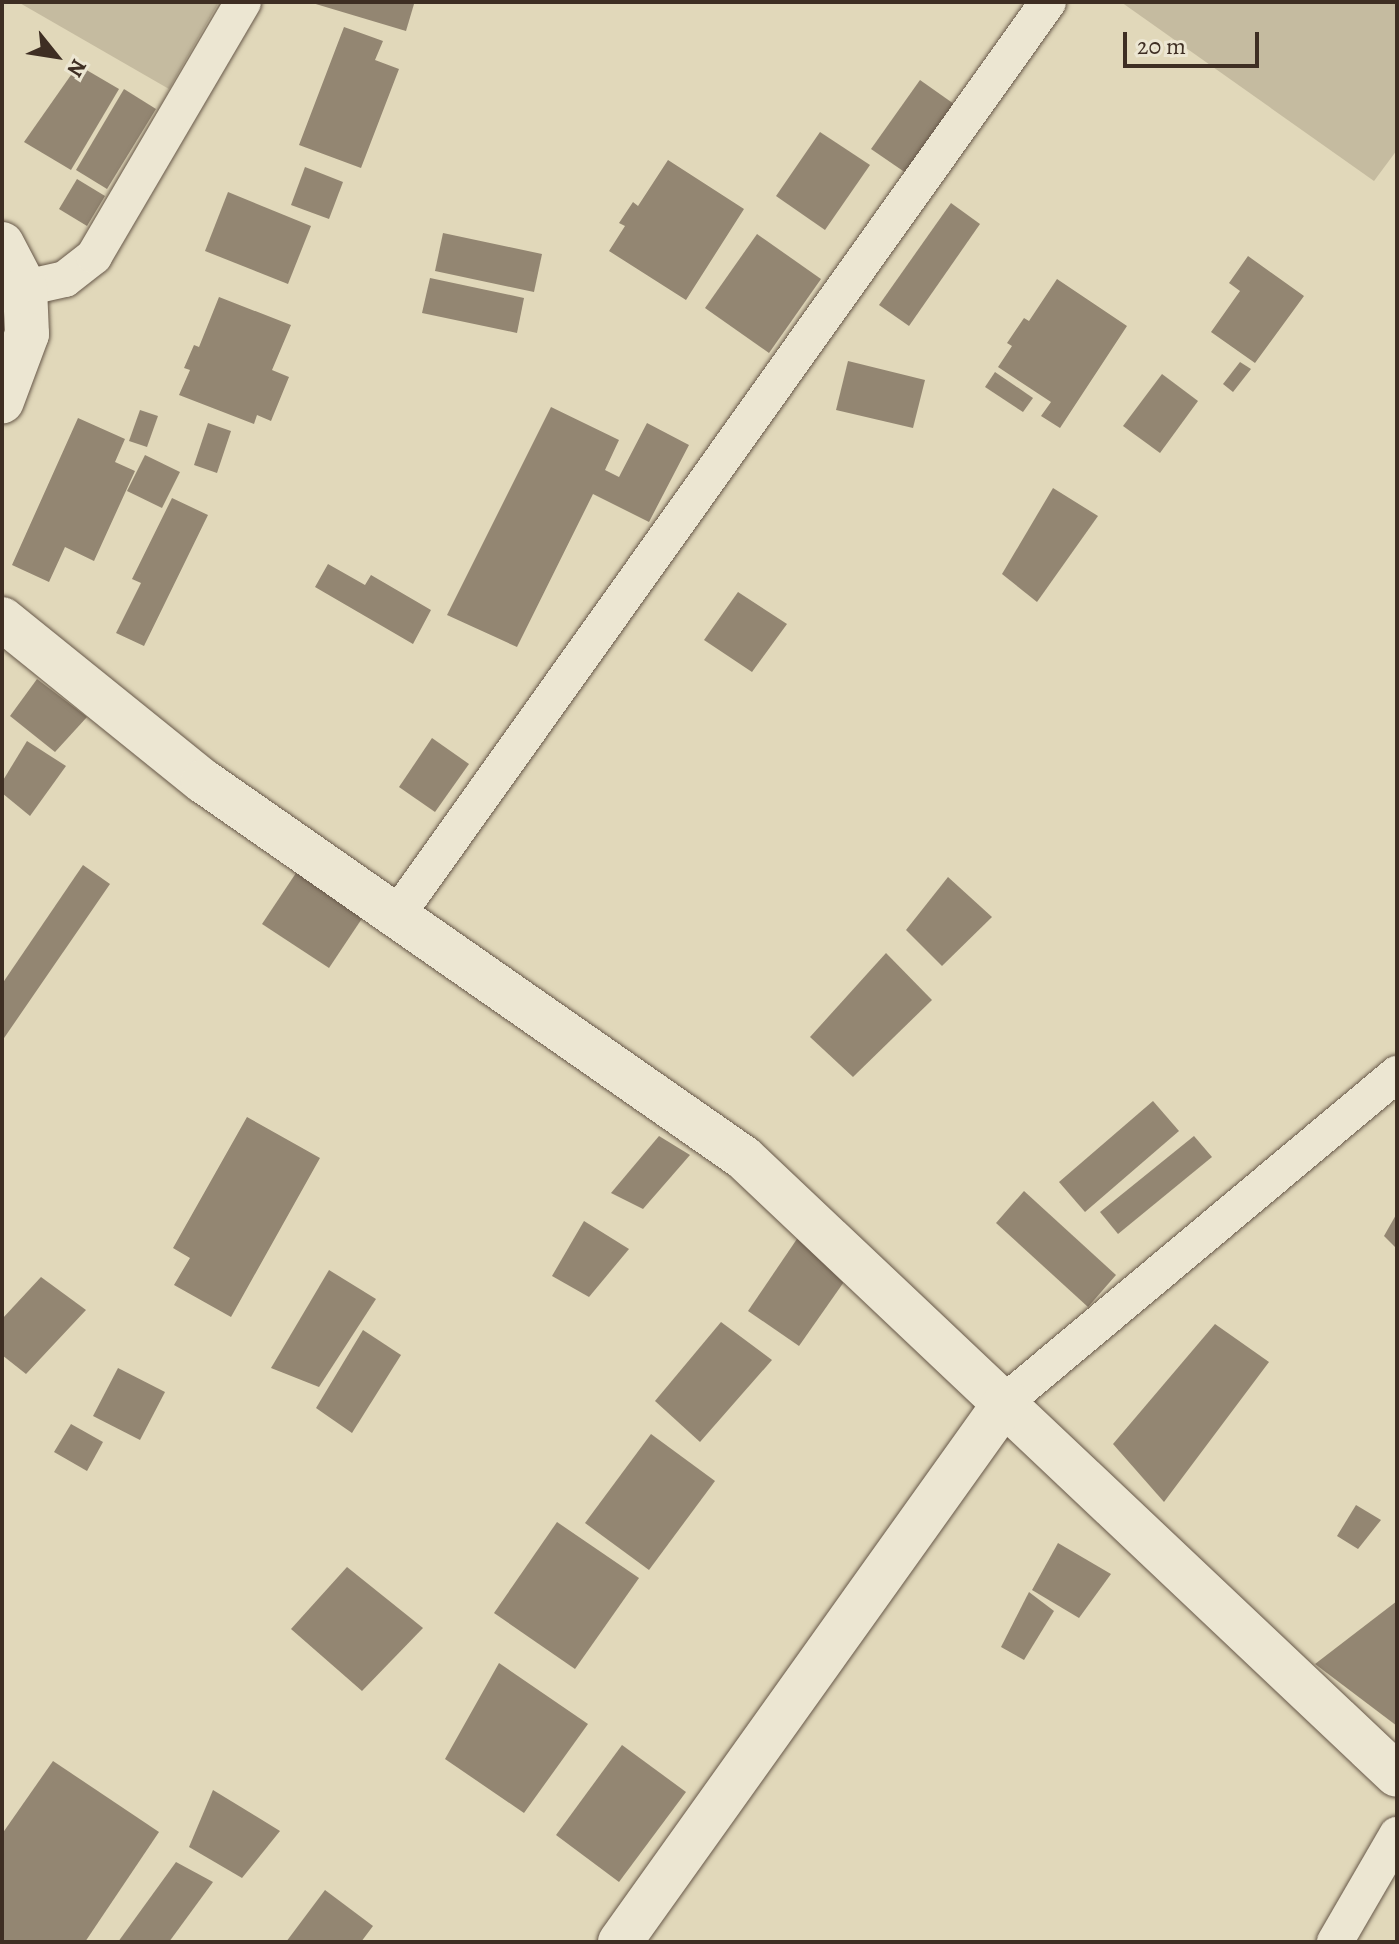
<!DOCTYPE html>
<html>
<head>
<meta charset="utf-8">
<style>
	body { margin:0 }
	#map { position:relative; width:1399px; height:1944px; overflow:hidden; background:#e1d8ba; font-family:Alegreya,serif }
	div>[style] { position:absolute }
	.green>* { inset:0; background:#c5bba0 }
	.building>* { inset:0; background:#938672 }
	.roads { filter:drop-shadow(0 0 2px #675849) drop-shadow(0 0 2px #675849) }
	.street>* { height:36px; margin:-18px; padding:0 18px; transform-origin:18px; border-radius:18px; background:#ece6d2 }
	.secondary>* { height:44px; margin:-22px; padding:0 22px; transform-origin:22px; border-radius:22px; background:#ece6d2 }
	span { translate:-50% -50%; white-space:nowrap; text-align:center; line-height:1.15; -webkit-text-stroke:6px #ece6d2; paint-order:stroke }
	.frame { position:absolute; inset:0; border:4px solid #3e2e23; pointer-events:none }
	.north { position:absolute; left:16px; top:16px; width:80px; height:80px; -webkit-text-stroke:6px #ece6d2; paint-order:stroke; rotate:120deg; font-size:22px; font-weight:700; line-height:32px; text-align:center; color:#3e2e23 }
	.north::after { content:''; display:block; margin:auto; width:28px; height:36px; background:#3e2e23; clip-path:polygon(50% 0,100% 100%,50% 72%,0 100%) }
	.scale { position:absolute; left:1123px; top:32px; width:136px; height:36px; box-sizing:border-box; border:4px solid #3e2e23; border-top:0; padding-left:10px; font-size:24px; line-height:28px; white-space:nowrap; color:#3e2e23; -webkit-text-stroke:6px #ece6d2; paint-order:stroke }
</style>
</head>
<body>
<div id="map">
	<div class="green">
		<i style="clip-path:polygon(18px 2px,219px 2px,169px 89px)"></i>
		<i style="clip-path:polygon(1121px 2px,1397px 2px,1397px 150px,1374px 181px)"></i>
	</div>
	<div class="building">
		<i style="clip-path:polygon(309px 2px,409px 2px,414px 4px,406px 31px)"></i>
		<i style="clip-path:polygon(344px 27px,383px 41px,375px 60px,399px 69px,361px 168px,299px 145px)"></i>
		<i style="clip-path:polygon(78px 65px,119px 89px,71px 170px,24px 142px)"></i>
		<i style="clip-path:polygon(920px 80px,954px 104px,906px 173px,871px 149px)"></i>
		<i style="clip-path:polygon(124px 89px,156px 109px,107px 189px,76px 170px)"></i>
		<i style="clip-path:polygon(820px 132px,870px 165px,825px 230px,776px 196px)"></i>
		<i style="clip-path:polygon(668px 160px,744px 209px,686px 300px,609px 251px,625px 226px,619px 223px,633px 202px,638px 206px)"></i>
		<i style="clip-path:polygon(305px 167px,343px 182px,329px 219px,291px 205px)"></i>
		<i style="clip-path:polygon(77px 179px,105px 196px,87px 226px,59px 209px)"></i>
		<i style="clip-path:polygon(228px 192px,311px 226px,288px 284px,205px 251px)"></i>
		<i style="clip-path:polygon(951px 203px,980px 224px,909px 326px,879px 305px)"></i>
		<i style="clip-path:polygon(443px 233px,542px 254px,534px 292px,435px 271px)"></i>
		<i style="clip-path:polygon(757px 234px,821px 279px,769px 353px,705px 308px)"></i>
		<i style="clip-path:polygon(1248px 256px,1304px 296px,1255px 363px,1211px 332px,1240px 291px,1229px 283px)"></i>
		<i style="clip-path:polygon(430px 278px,524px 298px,517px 333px,422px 313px)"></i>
		<i style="clip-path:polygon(1057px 279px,1127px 326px,1060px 428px,1041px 416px,1051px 402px,998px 367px,1012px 346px,1007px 343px,1024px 318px,1029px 321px)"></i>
		<i style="clip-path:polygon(219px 297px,291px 325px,272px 370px,289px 377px,271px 421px,257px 415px,254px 424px,179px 395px,190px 370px,184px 368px,194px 345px,199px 347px)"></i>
		<i style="clip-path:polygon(848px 361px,925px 380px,913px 428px,836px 410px)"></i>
		<i style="clip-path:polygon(1240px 362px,1251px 369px,1233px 392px,1223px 384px)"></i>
		<i style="clip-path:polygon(995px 372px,1033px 398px,1023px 412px,985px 387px)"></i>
		<i style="clip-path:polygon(1162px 374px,1198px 401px,1160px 453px,1123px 426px)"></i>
		<i style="clip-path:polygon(551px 407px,619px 440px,605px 470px,619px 477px,647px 423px,689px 445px,649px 522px,593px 494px,517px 647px,447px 615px)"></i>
		<i style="clip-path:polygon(140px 410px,158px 416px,147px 447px,129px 441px)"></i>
		<i style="clip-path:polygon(78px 418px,125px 439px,115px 462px,135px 471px,94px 561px,65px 547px,49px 582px,12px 565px)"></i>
		<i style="clip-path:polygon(208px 423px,231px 431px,217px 473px,194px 465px)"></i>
		<i style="clip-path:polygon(145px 455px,180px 472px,162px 508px,127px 491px)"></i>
		<i style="clip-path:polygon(1053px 488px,1098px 516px,1037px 602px,1002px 574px)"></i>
		<i style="clip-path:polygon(172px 498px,208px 515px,144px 646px,116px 633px,141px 583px,132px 579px)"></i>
		<i style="clip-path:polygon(328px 564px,365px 585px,371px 575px,431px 610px,413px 644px,315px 587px)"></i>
		<i style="clip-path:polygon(738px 592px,787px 624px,752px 672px,704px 640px)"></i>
		<i style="clip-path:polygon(37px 679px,87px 717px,55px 752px,10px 716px)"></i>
		<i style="clip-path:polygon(432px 738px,469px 764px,435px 812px,399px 787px)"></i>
		<i style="clip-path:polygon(27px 741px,66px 766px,30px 816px,2px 793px,2px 782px)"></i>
		<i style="clip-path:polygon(83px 865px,110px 884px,2px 1041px,2px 984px)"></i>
		<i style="clip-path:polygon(300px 867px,367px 911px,329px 968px,262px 924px)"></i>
		<i style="clip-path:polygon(948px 877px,992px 917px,942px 966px,906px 930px)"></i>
		<i style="clip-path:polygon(886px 953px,932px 1000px,853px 1077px,810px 1037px)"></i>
		<i style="clip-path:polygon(1153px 1101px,1179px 1131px,1085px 1212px,1059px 1182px)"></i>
		<i style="clip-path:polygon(247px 1117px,320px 1158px,231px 1317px,174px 1285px,190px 1258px,173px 1248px)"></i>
		<i style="clip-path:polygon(659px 1136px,690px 1155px,643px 1209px,611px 1193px)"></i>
		<i style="clip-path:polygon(1194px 1136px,1212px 1157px,1118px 1234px,1100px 1212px)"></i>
		<i style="clip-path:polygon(1024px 1191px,1116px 1275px,1088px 1307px,996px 1223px)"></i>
		<i style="clip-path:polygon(1397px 1213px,1397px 1249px,1384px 1236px)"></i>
		<i style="clip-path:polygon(584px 1221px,629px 1249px,589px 1297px,552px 1276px)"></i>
		<i style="clip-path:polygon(801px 1233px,853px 1269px,799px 1346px,748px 1311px)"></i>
		<i style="clip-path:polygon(329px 1270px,376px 1299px,319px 1387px,271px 1368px)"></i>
		<i style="clip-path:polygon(41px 1277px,86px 1310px,26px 1374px,2px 1355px,2px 1319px)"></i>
		<i style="clip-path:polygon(721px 1322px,772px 1360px,700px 1442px,655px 1401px)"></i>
		<i style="clip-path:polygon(1215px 1324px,1269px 1362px,1164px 1502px,1113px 1444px)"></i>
		<i style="clip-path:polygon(363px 1330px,401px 1355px,352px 1433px,316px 1408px)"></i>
		<i style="clip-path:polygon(118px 1368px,165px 1392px,140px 1440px,93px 1416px)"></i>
		<i style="clip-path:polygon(71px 1424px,103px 1442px,87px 1471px,54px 1452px)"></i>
		<i style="clip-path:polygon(651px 1434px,715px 1481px,649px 1570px,585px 1523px)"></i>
		<i style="clip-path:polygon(1356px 1505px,1381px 1520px,1358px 1549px,1337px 1536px)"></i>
		<i style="clip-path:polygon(557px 1522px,639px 1578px,575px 1669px,494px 1613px)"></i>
		<i style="clip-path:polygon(1058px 1543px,1111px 1574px,1079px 1618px,1032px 1590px)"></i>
		<i style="clip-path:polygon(347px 1567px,423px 1628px,362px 1691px,291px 1629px)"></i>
		<i style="clip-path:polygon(1029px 1592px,1054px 1611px,1024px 1660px,1001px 1647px)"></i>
		<i style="clip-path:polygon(1397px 1601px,1397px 1726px,1315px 1664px)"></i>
		<i style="clip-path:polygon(499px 1663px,588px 1724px,524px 1813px,445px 1759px)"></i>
		<i style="clip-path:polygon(622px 1745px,686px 1792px,619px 1882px,556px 1835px)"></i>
		<i style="clip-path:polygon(53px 1761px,159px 1832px,85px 1942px,2px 1942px,2px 1834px)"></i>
		<i style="clip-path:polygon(213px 1790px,280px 1831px,242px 1878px,189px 1847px)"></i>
		<i style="clip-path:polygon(176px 1862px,213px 1882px,169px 1942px,118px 1942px)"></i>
		<i style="clip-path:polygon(325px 1890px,373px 1926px,361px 1942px,286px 1942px)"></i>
	</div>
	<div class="roads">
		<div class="street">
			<i style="left:25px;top:288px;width:41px;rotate:-12.7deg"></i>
			<i style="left:65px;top:279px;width:37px;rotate:-38deg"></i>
			<i style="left:94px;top:256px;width:294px;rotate:-59.6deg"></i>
			<i style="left:397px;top:915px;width:1121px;rotate:-54.51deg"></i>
			<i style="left:1006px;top:1401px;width:510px;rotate:-39.91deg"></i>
			<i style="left:1335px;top:1942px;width:124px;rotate:-59.9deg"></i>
		</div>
		<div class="secondary">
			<i style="left:2px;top:244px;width:50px;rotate:62.4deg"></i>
			<i style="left:25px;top:288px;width:46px;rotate:87.5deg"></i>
			<i style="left:27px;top:334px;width:72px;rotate:110.5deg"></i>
			<i style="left:2px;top:619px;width:258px;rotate:38.9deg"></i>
			<i style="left:203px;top:781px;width:659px;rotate:34.87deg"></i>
			<i style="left:744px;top:1158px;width:898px;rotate:43.38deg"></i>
			<i style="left:620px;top:1942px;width:665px;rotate:-54.49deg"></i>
		</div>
	</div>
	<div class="frame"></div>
	<div class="north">N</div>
	<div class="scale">20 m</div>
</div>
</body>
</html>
